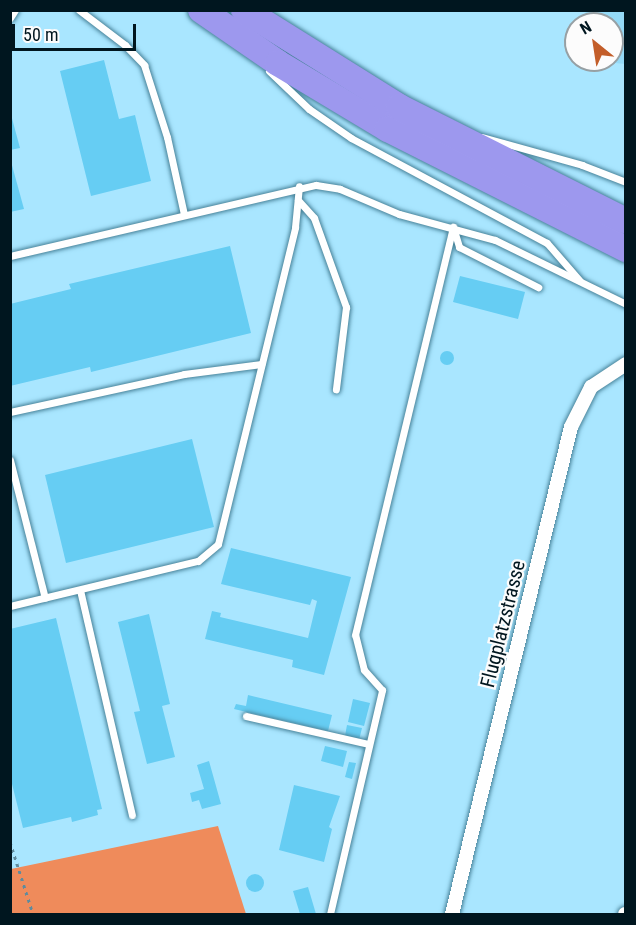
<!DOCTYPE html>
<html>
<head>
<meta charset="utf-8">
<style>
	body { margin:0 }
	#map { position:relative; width:636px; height:925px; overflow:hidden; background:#a9e6ff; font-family:"Roboto Condensed",sans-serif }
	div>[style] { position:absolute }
	.built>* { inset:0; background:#94daf7 }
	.forest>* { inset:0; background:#ef8b5b }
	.building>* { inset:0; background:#66cdf3 }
	.round { border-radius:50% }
	.path>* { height:3px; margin-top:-1.5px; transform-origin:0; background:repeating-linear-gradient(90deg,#5f8b9d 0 3px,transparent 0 7.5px) }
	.roads { filter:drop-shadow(0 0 2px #478299) drop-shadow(0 0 2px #478299) }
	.service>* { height:7px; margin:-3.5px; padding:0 3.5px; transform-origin:3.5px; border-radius:3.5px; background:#fff }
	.minor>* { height:14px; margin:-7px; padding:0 7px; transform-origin:7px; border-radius:7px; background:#fff }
	.motorway>* { height:26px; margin:-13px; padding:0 13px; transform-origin:13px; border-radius:13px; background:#9d98ee }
	span { translate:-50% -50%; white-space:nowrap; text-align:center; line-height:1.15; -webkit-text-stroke:4.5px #fcfcfc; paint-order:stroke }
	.street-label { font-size:20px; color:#00161f }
	.frame { position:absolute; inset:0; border:12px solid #00161f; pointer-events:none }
	.north { position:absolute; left:564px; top:12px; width:60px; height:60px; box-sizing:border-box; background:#fcfcfc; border:2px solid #97a0a4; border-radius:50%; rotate:330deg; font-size:16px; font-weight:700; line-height:24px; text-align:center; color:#00161f }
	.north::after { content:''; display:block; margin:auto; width:21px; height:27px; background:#c35e2a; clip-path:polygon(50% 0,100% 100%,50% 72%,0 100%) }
	.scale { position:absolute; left:12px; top:24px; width:124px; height:27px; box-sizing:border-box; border:3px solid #00161f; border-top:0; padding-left:8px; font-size:18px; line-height:21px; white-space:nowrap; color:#00161f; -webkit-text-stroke:4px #fcfcfc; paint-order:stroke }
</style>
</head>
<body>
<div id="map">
	<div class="built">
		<i style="clip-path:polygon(586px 11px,625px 11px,625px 64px,585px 60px,612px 60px,612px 24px,583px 24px)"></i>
	</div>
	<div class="forest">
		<i style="clip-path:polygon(218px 826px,246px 914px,11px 914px,11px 869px)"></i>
	</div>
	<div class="building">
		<i style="clip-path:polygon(104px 60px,119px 119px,135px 115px,151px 181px,91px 196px,60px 71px)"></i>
		<i style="clip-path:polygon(10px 111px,20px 148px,10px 150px)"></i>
		<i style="clip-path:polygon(10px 158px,24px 209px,10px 212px)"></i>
		<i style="clip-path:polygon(230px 246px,251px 333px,91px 372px,90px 367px,10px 386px,10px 304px,71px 289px,69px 284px)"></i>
		<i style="clip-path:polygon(460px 276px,525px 292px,518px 319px,453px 302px)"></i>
		<i class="round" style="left:440px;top:351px;width:14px;height:14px"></i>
		<i style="clip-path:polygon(192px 439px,214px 527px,66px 563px,45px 475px)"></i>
		<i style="clip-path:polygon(231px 548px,351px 577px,324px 675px,292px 667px,293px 660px,205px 639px,212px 611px,221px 613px,220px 617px,308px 638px,317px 601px,312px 599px,310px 605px,221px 584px)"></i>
		<i style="clip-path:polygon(149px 614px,170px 704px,162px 706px,175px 757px,147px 764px,134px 712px,140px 711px,118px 622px)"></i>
		<i style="clip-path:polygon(56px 618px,102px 809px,97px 810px,98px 815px,72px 822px,71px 817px,23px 828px,10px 776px,10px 629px)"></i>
		<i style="clip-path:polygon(248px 695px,332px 715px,328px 731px,234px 709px,236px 704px,246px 706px)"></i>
		<i style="clip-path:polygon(353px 699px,370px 703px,364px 726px,348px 722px)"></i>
		<i style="clip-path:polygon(347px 725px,362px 728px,359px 740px,345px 736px)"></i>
		<i style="clip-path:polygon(325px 746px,347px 751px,343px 767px,321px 761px)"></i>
		<i style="clip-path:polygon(209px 761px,221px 804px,202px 809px,199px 800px,192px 802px,190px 793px,204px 789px,197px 765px)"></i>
		<i style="clip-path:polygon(349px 762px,356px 763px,352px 779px,345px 777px)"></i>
		<i style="clip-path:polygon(294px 785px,340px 796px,329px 827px,332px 829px,324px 862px,279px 850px)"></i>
		<i class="round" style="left:246px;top:874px;width:18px;height:18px"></i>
		<i style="clip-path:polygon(308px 887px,316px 914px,300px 914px,293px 891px)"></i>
	</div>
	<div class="path">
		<i style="left:10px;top:842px;width:76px;rotate:72.3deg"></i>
	</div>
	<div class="roads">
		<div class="service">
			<i style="left:79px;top:10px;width:58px;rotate:37.3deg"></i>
			<i style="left:125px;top:45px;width:28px;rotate:46deg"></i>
			<i style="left:144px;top:65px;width:76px;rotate:72.3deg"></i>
			<i style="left:167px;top:137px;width:79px;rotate:77.6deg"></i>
			<i style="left:10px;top:18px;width:9px;rotate:-58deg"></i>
			<i style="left:269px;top:71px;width:55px;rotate:43.5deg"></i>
			<i style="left:309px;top:109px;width:51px;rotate:34.6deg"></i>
			<i style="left:351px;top:138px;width:222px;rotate:28.2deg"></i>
			<i style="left:547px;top:243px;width:50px;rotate:49deg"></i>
			<i style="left:482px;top:137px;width:104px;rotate:15.6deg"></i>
			<i style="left:582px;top:165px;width:47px;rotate:21.1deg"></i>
			<i style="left:298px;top:200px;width:24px;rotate:48deg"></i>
			<i style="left:314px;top:218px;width:95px;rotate:70.2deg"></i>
			<i style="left:346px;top:307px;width:83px;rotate:97deg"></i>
			<i style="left:453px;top:227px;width:21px;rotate:73deg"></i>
			<i style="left:459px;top:247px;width:89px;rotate:26.9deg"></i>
			<i style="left:10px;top:256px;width:314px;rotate:-13.1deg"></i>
			<i style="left:316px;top:185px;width:24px;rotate:9deg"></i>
			<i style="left:340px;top:189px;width:64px;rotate:23deg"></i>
			<i style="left:399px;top:214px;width:99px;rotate:15.2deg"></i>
			<i style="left:495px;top:240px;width:146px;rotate:26deg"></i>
			<i style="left:10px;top:412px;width:178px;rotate:-12.3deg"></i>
			<i style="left:184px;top:374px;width:78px;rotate:-7.4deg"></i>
			<i style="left:10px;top:460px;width:142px;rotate:75.8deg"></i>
			<i style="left:80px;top:590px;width:231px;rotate:77deg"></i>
			<i style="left:10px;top:606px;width:193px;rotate:-13.5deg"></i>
			<i style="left:198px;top:561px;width:26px;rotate:-40deg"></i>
			<i style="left:218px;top:544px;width:326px;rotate:-76.3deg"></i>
			<i style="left:295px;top:227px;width:41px;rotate:-84.4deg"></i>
			<i style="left:246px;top:716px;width:125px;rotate:12.9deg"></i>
			<i style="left:330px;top:914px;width:230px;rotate:-76.9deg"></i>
			<i style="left:382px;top:690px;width:27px;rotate:-132deg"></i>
			<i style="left:364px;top:670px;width:36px;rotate:-104deg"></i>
			<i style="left:355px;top:635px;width:420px;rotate:-76.5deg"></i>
		</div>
		<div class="minor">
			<i style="left:452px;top:914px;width:501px;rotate:-76.27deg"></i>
			<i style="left:571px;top:427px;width:45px;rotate:-63.4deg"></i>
			<i style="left:591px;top:387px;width:42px;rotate:-33.3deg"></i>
			<i style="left:625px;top:914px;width:1px"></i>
		</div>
		<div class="motorway">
			<i style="left:201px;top:10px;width:93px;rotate:34.5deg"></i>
			<i style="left:278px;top:63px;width:128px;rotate:31deg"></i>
			<i style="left:388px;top:129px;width:267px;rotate:26.8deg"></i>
			<i style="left:244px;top:10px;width:183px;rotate:32deg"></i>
			<i style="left:399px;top:107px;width:254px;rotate:26.7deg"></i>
		</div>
	</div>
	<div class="street-label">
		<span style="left:503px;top:624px;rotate:-76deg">Flugplatzstrasse</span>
	</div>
	<div class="frame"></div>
	<div class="north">N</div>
	<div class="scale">50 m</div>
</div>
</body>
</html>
